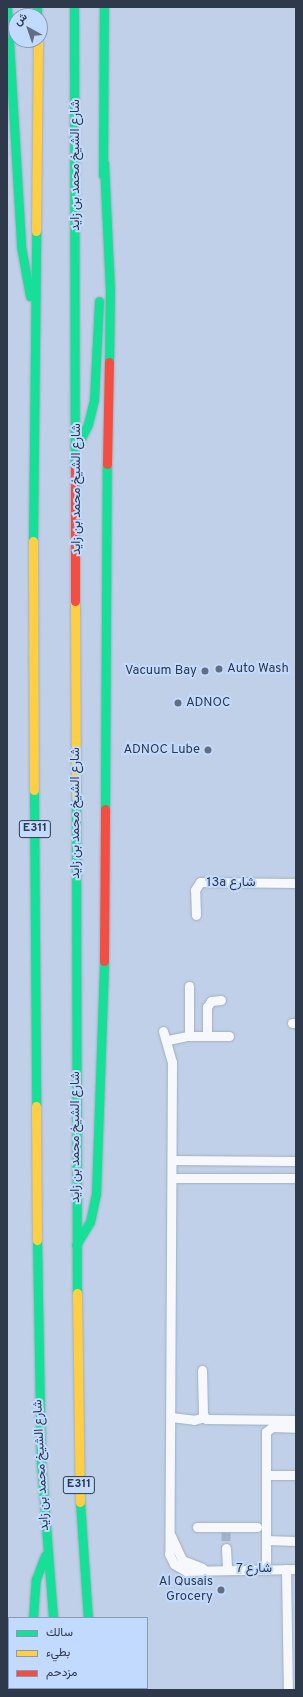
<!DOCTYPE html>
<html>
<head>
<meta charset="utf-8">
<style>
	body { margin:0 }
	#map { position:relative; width:303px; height:1697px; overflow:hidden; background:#c0d0e8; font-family:Overpass,Vazirmatn,sans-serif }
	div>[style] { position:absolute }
	.street-tunnel>* { height:9px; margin-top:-4.5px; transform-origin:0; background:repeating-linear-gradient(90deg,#a3b2c9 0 9px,transparent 0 13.5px) }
	.roads { filter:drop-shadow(0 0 1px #a1aec1) drop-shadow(0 0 1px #a1aec1) }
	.street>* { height:9px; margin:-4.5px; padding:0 4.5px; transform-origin:4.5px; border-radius:4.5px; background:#f6f8fc }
	.fast>* { height:9px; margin:-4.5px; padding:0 4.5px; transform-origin:4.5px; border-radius:4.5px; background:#16e098 }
	.slow>* { height:9px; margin:-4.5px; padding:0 4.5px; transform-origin:4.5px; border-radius:4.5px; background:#ffcf43 }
	.jam>* { height:9px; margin:-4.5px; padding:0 4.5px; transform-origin:4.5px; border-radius:4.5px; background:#f24e42 }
	.dots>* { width:11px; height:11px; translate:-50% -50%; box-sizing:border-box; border:2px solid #c2dafe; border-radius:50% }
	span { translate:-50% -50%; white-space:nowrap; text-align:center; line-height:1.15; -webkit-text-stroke:4px #c2dafe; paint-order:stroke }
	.shield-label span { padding:1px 3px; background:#c2dafe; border:1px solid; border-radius:3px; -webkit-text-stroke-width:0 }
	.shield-label { font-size:12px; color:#2e3a4c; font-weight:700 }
	.street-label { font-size:13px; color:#2e3a4c }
	.poi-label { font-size:13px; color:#2e3a4c }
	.left { translate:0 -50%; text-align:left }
	.right { translate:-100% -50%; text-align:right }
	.frame { position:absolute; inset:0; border:8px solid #2e3a4c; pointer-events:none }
	.legend { position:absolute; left:8px; top:1617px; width:140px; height:72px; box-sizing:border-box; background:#c2dafe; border:1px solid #879ab7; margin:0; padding:5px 7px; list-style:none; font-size:12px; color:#2e3a4c }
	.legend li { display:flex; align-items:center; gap:8px; height:20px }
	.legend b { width:20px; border:1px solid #879ab7 }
	.north { position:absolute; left:8px; top:8px; width:40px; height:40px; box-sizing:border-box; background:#c2dafe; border:1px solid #879ab7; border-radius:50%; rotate:320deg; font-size:11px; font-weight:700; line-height:16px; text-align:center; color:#2e3a4c }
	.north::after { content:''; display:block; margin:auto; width:14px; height:18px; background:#616e83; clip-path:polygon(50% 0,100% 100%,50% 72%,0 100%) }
</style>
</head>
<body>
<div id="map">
	<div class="street-tunnel">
		<i style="left:226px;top:1532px;width:16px;rotate:90deg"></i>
	</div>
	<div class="roads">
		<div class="street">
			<i style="left:196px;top:915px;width:25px;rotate:-92deg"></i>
			<i style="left:195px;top:890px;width:9px;rotate:-58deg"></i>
			<i style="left:200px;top:882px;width:96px;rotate:0.6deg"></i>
			<i style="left:189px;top:986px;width:50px;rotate:90deg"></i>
			<i style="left:292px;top:1023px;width:4px"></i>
			<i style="left:163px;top:1031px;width:32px;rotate:74deg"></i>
			<i style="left:172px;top:1062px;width:492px;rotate:90.3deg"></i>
			<i style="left:169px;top:1554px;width:11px;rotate:63deg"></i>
			<i style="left:174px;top:1564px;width:14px;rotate:30deg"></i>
			<i style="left:186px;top:1571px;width:110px;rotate:-1deg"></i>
			<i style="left:207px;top:1036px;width:29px;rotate:-90deg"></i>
			<i style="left:207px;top:1007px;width:7px;rotate:-56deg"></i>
			<i style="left:211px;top:1001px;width:10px;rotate:-6deg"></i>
			<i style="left:168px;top:1040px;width:19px;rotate:-12deg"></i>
			<i style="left:187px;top:1036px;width:42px"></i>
			<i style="left:172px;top:1160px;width:124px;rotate:0.5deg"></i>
			<i style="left:172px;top:1178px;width:124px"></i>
			<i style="left:202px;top:1370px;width:44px;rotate:88.7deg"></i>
			<i style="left:203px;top:1414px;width:6px;rotate:59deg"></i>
			<i style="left:206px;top:1419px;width:90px;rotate:0.6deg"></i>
			<i style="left:171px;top:1417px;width:23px;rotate:7deg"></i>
			<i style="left:194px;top:1420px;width:10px;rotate:-17deg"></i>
			<i style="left:266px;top:1475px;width:30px"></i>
			<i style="left:197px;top:1527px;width:60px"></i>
			<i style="left:171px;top:1536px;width:26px;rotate:65deg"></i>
			<i style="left:182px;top:1560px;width:22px;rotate:21deg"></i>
			<i style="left:266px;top:1540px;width:30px;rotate:2deg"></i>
			<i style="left:226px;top:1548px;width:21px;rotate:87deg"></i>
			<i style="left:266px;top:1569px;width:137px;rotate:-90deg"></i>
			<i style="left:266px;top:1432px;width:8px;rotate:-40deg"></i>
			<i style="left:272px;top:1427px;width:24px;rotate:2deg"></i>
			<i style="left:286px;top:1569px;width:121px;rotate:89.1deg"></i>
		</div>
		<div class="fast">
			<i style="left:7px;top:7px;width:239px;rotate:86.6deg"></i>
			<i style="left:21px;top:246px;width:51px;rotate:79.8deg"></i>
			<i style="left:37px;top:7px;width:9px;rotate:90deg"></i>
			<i style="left:74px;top:7px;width:459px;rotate:89.9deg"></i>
			<i style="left:104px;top:163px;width:126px;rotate:87.3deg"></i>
			<i style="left:110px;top:289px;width:73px;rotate:90.8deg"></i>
			<i style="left:103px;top:175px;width:168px;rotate:-89.7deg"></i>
			<i style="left:79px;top:442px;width:20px;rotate:-63deg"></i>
			<i style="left:88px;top:424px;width:25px;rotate:-76deg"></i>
			<i style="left:94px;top:400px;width:99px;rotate:-87.1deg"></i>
			<i style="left:33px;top:541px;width:310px;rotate:-89.4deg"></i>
			<i style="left:34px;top:790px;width:316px;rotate:89.6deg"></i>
			<i style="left:76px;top:797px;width:496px;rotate:89.9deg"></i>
			<i style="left:105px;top:809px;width:345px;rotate:-89.7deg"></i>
			<i style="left:37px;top:1240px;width:221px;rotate:89deg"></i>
			<i style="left:41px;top:1461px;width:157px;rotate:85.6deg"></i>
			<i style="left:76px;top:1245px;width:27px;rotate:-59deg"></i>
			<i style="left:90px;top:1222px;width:29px;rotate:-78deg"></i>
			<i style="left:96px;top:1194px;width:233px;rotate:-88deg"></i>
			<i style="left:80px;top:1502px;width:116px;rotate:86.1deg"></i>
			<i style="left:33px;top:1618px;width:39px;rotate:-86deg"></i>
			<i style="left:36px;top:1579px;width:25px;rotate:-69deg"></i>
			<i style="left:37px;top:1688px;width:2px;rotate:90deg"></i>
			<i style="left:61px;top:1688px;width:2px;rotate:63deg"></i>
		</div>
		<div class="slow">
			<i style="left:36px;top:231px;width:191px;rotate:-89.4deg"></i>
			<i style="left:33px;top:541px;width:249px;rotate:89.8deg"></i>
			<i style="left:75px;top:601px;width:196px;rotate:89.7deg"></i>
			<i style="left:36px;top:1106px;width:134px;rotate:89.6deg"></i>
			<i style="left:77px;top:1293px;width:209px;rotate:89.2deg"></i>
		</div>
		<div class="jam">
			<i style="left:107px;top:464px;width:102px;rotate:-88.9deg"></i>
			<i style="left:75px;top:466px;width:135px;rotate:90deg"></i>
			<i style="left:104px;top:961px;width:152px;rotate:-89.6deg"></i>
			<i style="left:96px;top:1688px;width:2px;rotate:90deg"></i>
		</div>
	</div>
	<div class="dots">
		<i style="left:219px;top:669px;background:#616e83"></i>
		<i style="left:205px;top:671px;background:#616e83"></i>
		<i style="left:178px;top:703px;background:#616e83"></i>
		<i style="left:208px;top:750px;background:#616e83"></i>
		<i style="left:221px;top:1590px;background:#616e83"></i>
	</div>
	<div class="shield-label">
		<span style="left:35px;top:829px">E311</span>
		<span style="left:79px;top:1485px">E311</span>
	</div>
	<div class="street-label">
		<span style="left:76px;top:165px;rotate:-90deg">شارع الشيخ محمد بن زايد</span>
		<span style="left:77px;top:489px;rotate:-90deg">شارع الشيخ محمد بن زايد</span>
		<span style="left:76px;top:813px;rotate:-90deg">شارع الشيخ محمد بن زايد</span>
		<span style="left:231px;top:883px">13a شارع</span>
		<span style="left:76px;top:1137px;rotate:-90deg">شارع الشيخ محمد بن زايد</span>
		<span style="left:42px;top:1465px;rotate:-93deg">شارع الشيخ محمد بن زايد</span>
		<span style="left:254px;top:1569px">شارع 7</span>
	</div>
	<div class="poi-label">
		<span class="left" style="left:227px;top:669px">Auto Wash</span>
		<span class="right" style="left:197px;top:671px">Vacuum Bay</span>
		<span class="left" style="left:186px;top:703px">ADNOC</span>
		<span class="right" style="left:200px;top:750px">ADNOC Lube</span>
		<span class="right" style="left:213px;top:1590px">Al Qusais<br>Grocery</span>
	</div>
	<div class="frame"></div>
	<ul class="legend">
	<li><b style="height:5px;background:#16e098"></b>سالك</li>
	<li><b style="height:5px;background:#ffcf43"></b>بطيء</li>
	<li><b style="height:5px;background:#f24e42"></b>مزدحم</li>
	</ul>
	<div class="north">ش</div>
</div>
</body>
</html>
